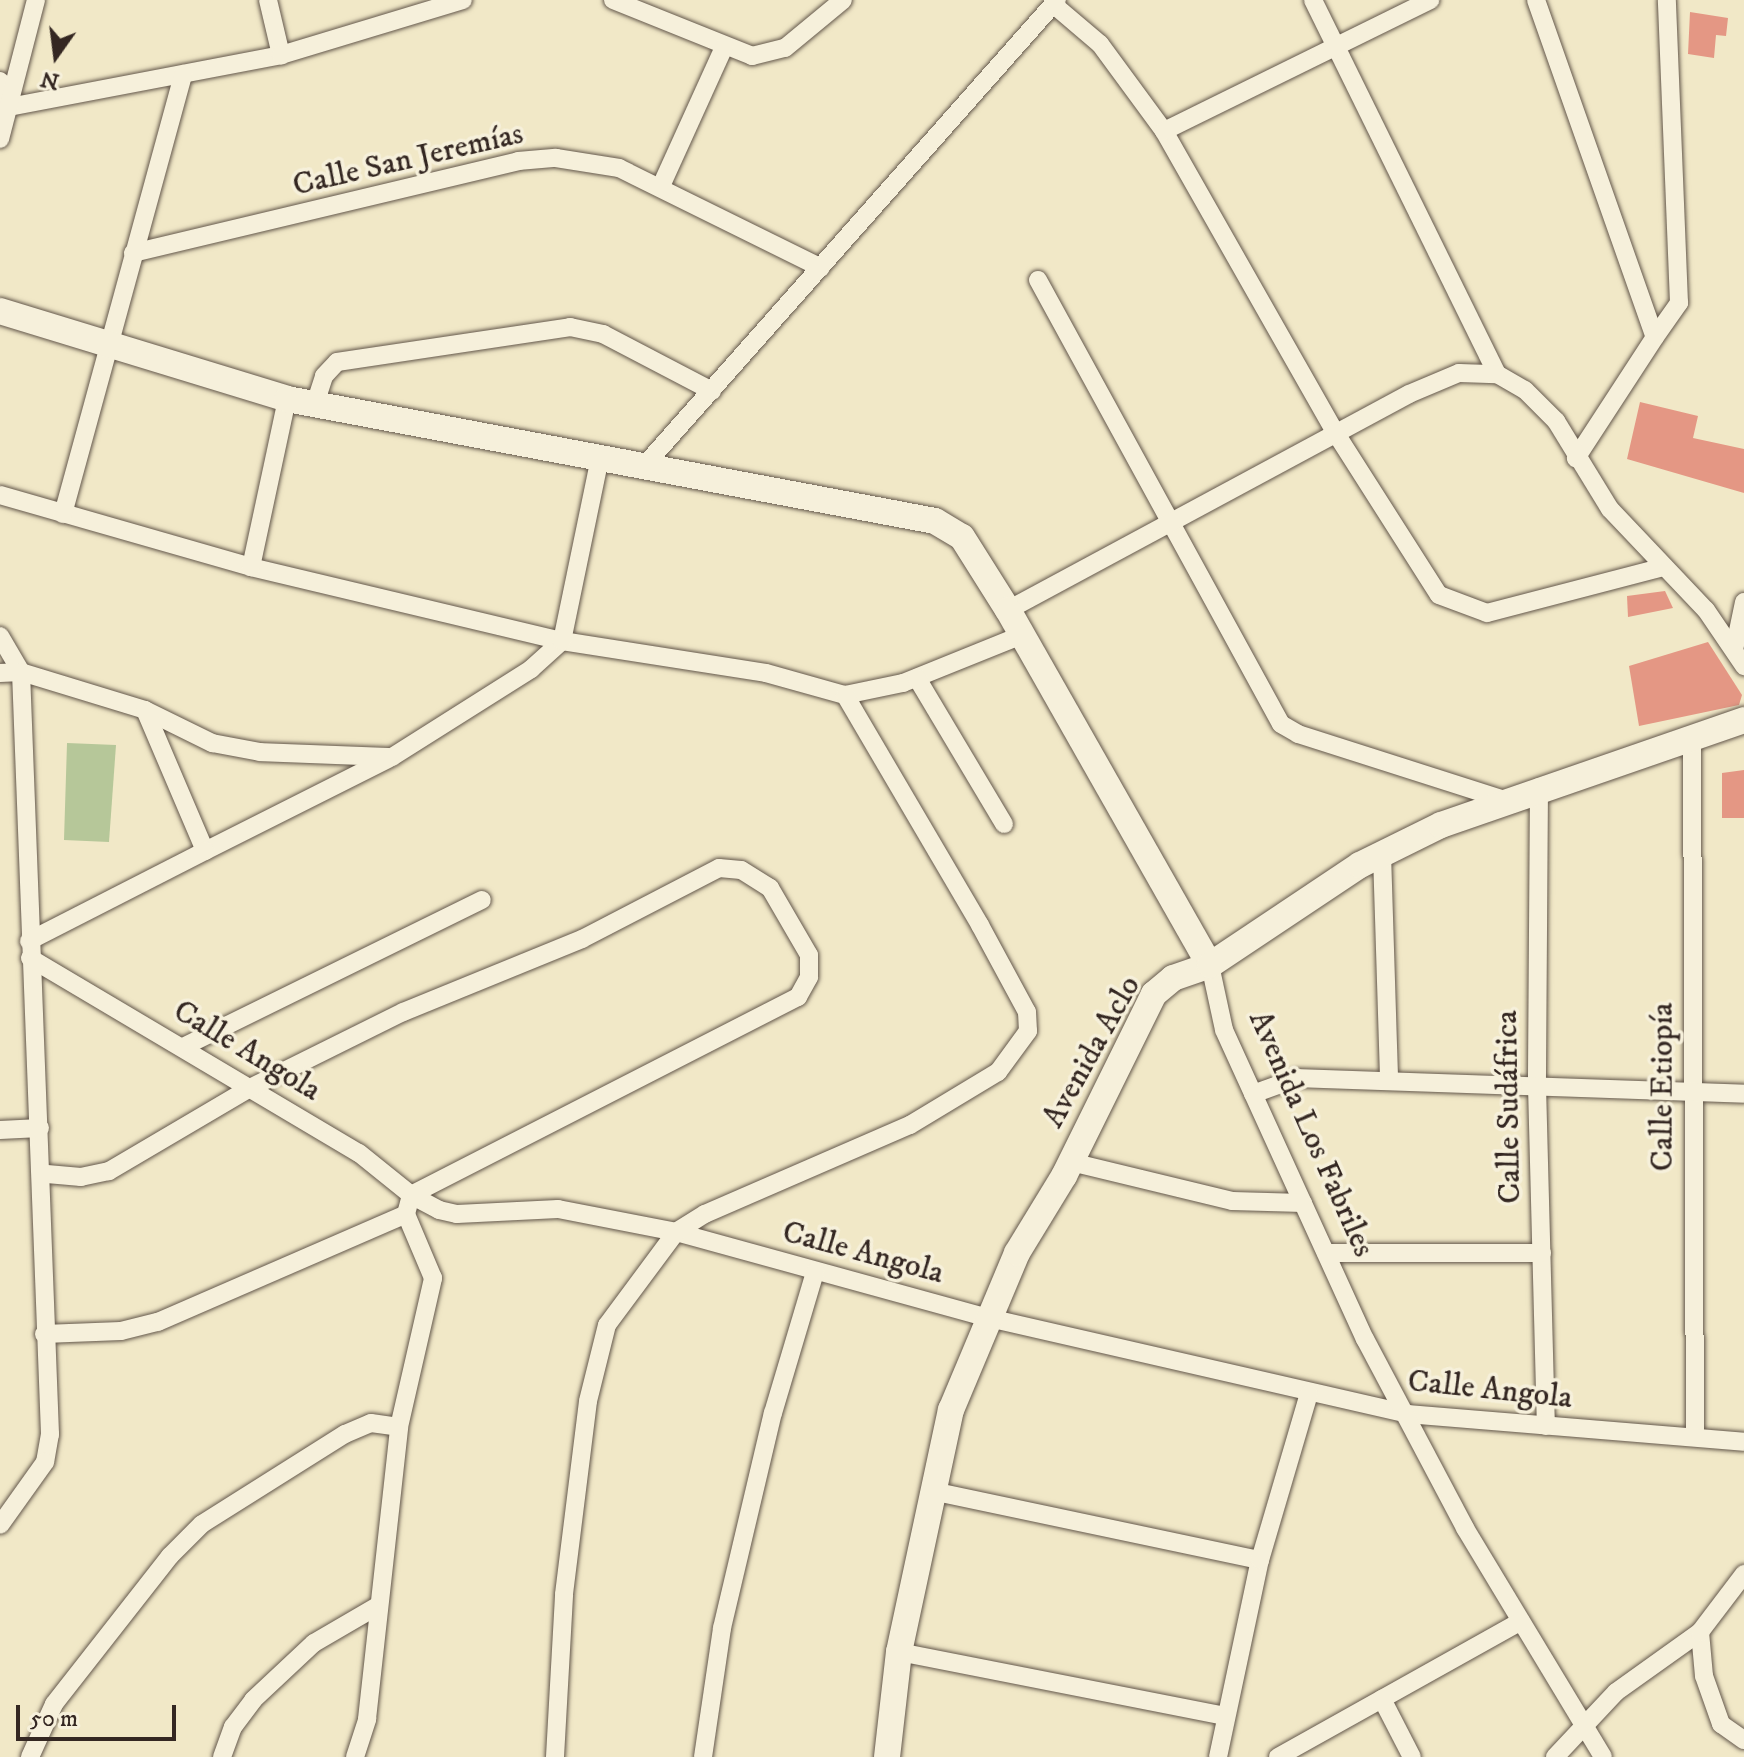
<!DOCTYPE html>
<html>
<head>
<meta charset="utf-8">
<style>
	body { margin:0 }
	#map { position:relative; width:1744px; height:1757px; overflow:hidden; background:#f1e8c7; font-family:"IM FELL DW Pica",serif }
	div>[style] { position:absolute }
	.green>* { inset:0; background:#b6c799 }
	.building>* { inset:0; background:#e49784 }
	.roads { filter:drop-shadow(0 0 2px #63574b) drop-shadow(0 0 2px #63574b) }
	.street>* { height:18px; margin:-9px; padding:0 9px; transform-origin:9px; border-radius:9px; background:#f6f0db }
	.secondary>* { height:26px; margin:-13px; padding:0 13px; transform-origin:13px; border-radius:13px; background:#f6f0db }
	span { translate:-50% -50%; white-space:nowrap; text-align:center; line-height:1.15; -webkit-text-stroke:7px #f6f0db; paint-order:stroke }
	.street-label { font-size:32px; color:#342722 }
	.north { position:absolute; left:16px; top:16px; width:80px; height:80px; -webkit-text-stroke:6px #f6f0db; paint-order:stroke; rotate:194deg; font-size:22px; font-weight:700; line-height:32px; text-align:center; color:#342722 }
	.north::after { content:''; display:block; margin:auto; width:28px; height:36px; background:#342722; clip-path:polygon(50% 0,100% 100%,50% 72%,0 100%) }
	.scale { position:absolute; left:16px; top:1705px; width:160px; height:36px; box-sizing:border-box; border:4px solid #342722; border-top:0; padding-left:10px; font-size:24px; line-height:28px; white-space:nowrap; color:#342722; -webkit-text-stroke:6px #f6f0db; paint-order:stroke }
</style>
</head>
<body>
<div id="map">
	<div class="green">
		<i style="clip-path:polygon(67px 743px,116px 745px,109px 842px,64px 840px)"></i>
	</div>
	<div class="building">
		<i style="clip-path:polygon(1690px 12px,1728px 18px,1726px 36px,1716px 35px,1714px 58px,1688px 54px)"></i>
		<i style="clip-path:polygon(1640px 402px,1698px 416px,1693px 438px,1744px 449px,1744px 493px,1627px 459px)"></i>
		<i style="clip-path:polygon(1665px 591px,1673px 608px,1628px 617px,1627px 596px)"></i>
		<i style="clip-path:polygon(1708px 642px,1742px 695px,1739px 705px,1639px 726px,1629px 666px)"></i>
		<i style="clip-path:polygon(1744px 770px,1744px 818px,1722px 818px,1722px 773px)"></i>
	</div>
	<div class="roads">
		<div class="street">
			<i style="left:268px;top:0;width:57px;rotate:76.7deg"></i>
			<i style="left:613px;top:0;width:150px;rotate:21.9deg"></i>
			<i style="left:752px;top:56px;width:34px;rotate:-14deg"></i>
			<i style="left:785px;top:48px;width:75px;rotate:-39.6deg"></i>
			<i style="left:1313px;top:0;width:417px;rotate:63.8deg"></i>
			<i style="left:1536px;top:0;width:357px;rotate:70.6deg"></i>
			<i style="left:1655px;top:337px;width:145px;rotate:123.1deg"></i>
			<i style="left:1054px;top:5px;width:60px;rotate:40.3deg"></i>
			<i style="left:1100px;top:44px;width:108px;rotate:53.7deg"></i>
			<i style="left:1164px;top:131px;width:346px;rotate:60.4deg"></i>
			<i style="left:1335px;top:432px;width:193px;rotate:57.5deg"></i>
			<i style="left:1439px;top:595px;width:51px;rotate:20.6deg"></i>
			<i style="left:1487px;top:613px;width:183px;rotate:-14.6deg"></i>
			<i style="left:0;top:81px;width:28px;rotate:71deg"></i>
			<i style="left:9px;top:107px;width:277px;rotate:-10.8deg"></i>
			<i style="left:281px;top:55px;width:190px;rotate:-16.8deg"></i>
			<i style="left:1164px;top:131px;width:297px;rotate:-26.2deg"></i>
			<i style="left:0;top:139px;width:144px;rotate:-75.5deg"></i>
			<i style="left:661px;top:186px;width:153px;rotate:-65.6deg"></i>
			<i style="left:133px;top:253px;width:396px;rotate:-13.4deg"></i>
			<i style="left:518px;top:161px;width:38px;rotate:-5deg"></i>
			<i style="left:556px;top:158px;width:64px;rotate:9deg"></i>
			<i style="left:619px;top:168px;width:225px;rotate:26.3deg"></i>
			<i style="left:1038px;top:280px;width:506px;rotate:61.31deg"></i>
			<i style="left:1281px;top:724px;width:20px;rotate:30deg"></i>
			<i style="left:1298px;top:734px;width:217px;rotate:17.7deg"></i>
			<i style="left:1655px;top:337px;width:42px;rotate:-54.8deg"></i>
			<i style="left:1679px;top:303px;width:303px;rotate:-92.3deg"></i>
			<i style="left:315px;top:404px;width:29px;rotate:-72deg"></i>
			<i style="left:324px;top:376px;width:19px;rotate:-47deg"></i>
			<i style="left:337px;top:362px;width:236px;rotate:-8.5deg"></i>
			<i style="left:570px;top:327px;width:34px;rotate:12deg"></i>
			<i style="left:603px;top:334px;width:123px;rotate:27.6deg"></i>
			<i style="left:645px;top:465px;width:621px;rotate:-48.46deg"></i>
			<i style="left:0;top:495px;width:261px;rotate:16deg"></i>
			<i style="left:251px;top:567px;width:320px;rotate:13.4deg"></i>
			<i style="left:562px;top:641px;width:206px;rotate:8.9deg"></i>
			<i style="left:766px;top:673px;width:82px;rotate:15.6deg"></i>
			<i style="left:845px;top:695px;width:59px;rotate:-11.7deg"></i>
			<i style="left:903px;top:683px;width:128px;rotate:-22deg"></i>
			<i style="left:63px;top:514px;width:456px;rotate:-74.7deg"></i>
			<i style="left:251px;top:567px;width:172px;rotate:-77.9deg"></i>
			<i style="left:1008px;top:610px;width:455px;rotate:-28.3deg"></i>
			<i style="left:1409px;top:394px;width:54px;rotate:-22.8deg"></i>
			<i style="left:1459px;top:373px;width:38px;rotate:2deg"></i>
			<i style="left:1497px;top:374px;width:32px;rotate:30deg"></i>
			<i style="left:1525px;top:390px;width:44px;rotate:45deg"></i>
			<i style="left:1556px;top:421px;width:103px;rotate:58.5deg"></i>
			<i style="left:1610px;top:509px;width:139px;rotate:46.5deg"></i>
			<i style="left:1706px;top:610px;width:68px;rotate:55.8deg"></i>
			<i style="left:0;top:636px;width:42px;rotate:59.7deg"></i>
			<i style="left:21px;top:672px;width:763px;rotate:87.82deg"></i>
			<i style="left:50px;top:1434px;width:28px;rotate:100deg"></i>
			<i style="left:45px;top:1462px;width:77px;rotate:125.5deg"></i>
			<i style="left:1734px;top:650px;width:49px;rotate:-78.2deg"></i>
			<i style="left:0;top:673px;width:21px;rotate:-3deg"></i>
			<i style="left:21px;top:672px;width:130px;rotate:17deg"></i>
			<i style="left:145px;top:710px;width:75px;rotate:26.2deg"></i>
			<i style="left:212px;top:743px;width:49px;rotate:10.6deg"></i>
			<i style="left:260px;top:752px;width:132px;rotate:2.2deg"></i>
			<i style="left:392px;top:757px;width:165px;rotate:-32.3deg"></i>
			<i style="left:531px;top:669px;width:42px;rotate:-42.1deg"></i>
			<i style="left:562px;top:641px;width:188px;rotate:-78.3deg"></i>
			<i style="left:917px;top:678px;width:170px;rotate:59.2deg"></i>
			<i style="left:145px;top:710px;width:153px;rotate:66.9deg"></i>
			<i style="left:205px;top:851px;width:205px;rotate:-26.7deg"></i>
			<i style="left:1692px;top:735px;width:702px;rotate:89.76deg"></i>
			<i style="left:1539px;top:787px;width:299px;rotate:90.4deg"></i>
			<i style="left:1537px;top:1086px;width:340px;rotate:88.5deg"></i>
			<i style="left:1382px;top:854px;width:227px;rotate:88.2deg"></i>
			<i style="left:29px;top:941px;width:198px;rotate:-27.1deg"></i>
			<i style="left:30px;top:958px;width:382px;rotate:30.7deg"></i>
			<i style="left:359px;top:1153px;width:67px;rotate:38.9deg"></i>
			<i style="left:411px;top:1195px;width:32px;rotate:28deg"></i>
			<i style="left:439px;top:1210px;width:18px;rotate:13deg"></i>
			<i style="left:457px;top:1214px;width:101px;rotate:-2.8deg"></i>
			<i style="left:558px;top:1209px;width:120px;rotate:11deg"></i>
			<i style="left:676px;top:1232px;width:325px;rotate:15.4deg"></i>
			<i style="left:989px;top:1318px;width:429px;rotate:12.9deg"></i>
			<i style="left:1407px;top:1414px;width:338px;rotate:4.7deg"></i>
			<i style="left:1210px;top:965px;width:66px;rotate:77.8deg"></i>
			<i style="left:1224px;top:1030px;width:340px;rotate:65.5deg"></i>
			<i style="left:1365px;top:1339px;width:214px;rotate:62.1deg"></i>
			<i style="left:1465px;top:1528px;width:267px;rotate:58.9deg"></i>
			<i style="left:183px;top:1047px;width:333px;rotate:-26.2deg"></i>
			<i style="left:1253px;top:1094px;width:47px;rotate:-20deg"></i>
			<i style="left:1297px;top:1078px;width:447px;rotate:2deg"></i>
			<i style="left:0;top:1130px;width:40px;rotate:-2.9deg"></i>
			<i style="left:1071px;top:1162px;width:166px;rotate:13.6deg"></i>
			<i style="left:1232px;top:1201px;width:71px;rotate:1.6deg"></i>
			<i style="left:1326px;top:1253px;width:216px"></i>
			<i style="left:44px;top:1334px;width:77px;rotate:-2.2deg"></i>
			<i style="left:121px;top:1331px;width:38px;rotate:-14deg"></i>
			<i style="left:158px;top:1322px;width:270px;rotate:-23.5deg"></i>
			<i style="left:932px;top:1491px;width:335px;rotate:11.9deg"></i>
			<i style="left:1700px;top:1632px;width:44px;rotate:84.8deg"></i>
			<i style="left:1704px;top:1676px;width:51px;rotate:70.5deg"></i>
			<i style="left:1721px;top:1724px;width:28px;rotate:35deg"></i>
			<i style="left:899px;top:1652px;width:333px;rotate:11.1deg"></i>
			<i style="left:1382px;top:1699px;width:65px;rotate:62.7deg"></i>
			<i style="left:30px;top:1757px;width:58px;rotate:-65.6deg"></i>
			<i style="left:54px;top:1704px;width:188px;rotate:-51.9deg"></i>
			<i style="left:170px;top:1556px;width:45px;rotate:-45deg"></i>
			<i style="left:202px;top:1524px;width:169px;rotate:-32.2deg"></i>
			<i style="left:345px;top:1434px;width:28px;rotate:-23deg"></i>
			<i style="left:371px;top:1423px;width:28px;rotate:8deg"></i>
			<i style="left:399px;top:1427px;width:153px;rotate:-77.1deg"></i>
			<i style="left:433px;top:1278px;width:69px;rotate:-112.9deg"></i>
			<i style="left:406px;top:1214px;width:20px;rotate:-75deg"></i>
			<i style="left:411px;top:1195px;width:435px;rotate:-27.1deg"></i>
			<i style="left:798px;top:997px;width:23px;rotate:-61deg"></i>
			<i style="left:809px;top:977px;width:22px;rotate:-90deg"></i>
			<i style="left:809px;top:955px;width:78px;rotate:-120.2deg"></i>
			<i style="left:770px;top:888px;width:34px;rotate:-148deg"></i>
			<i style="left:741px;top:870px;width:22px;rotate:-175deg"></i>
			<i style="left:719px;top:868px;width:154px;rotate:152.6deg"></i>
			<i style="left:582px;top:939px;width:193px;rotate:157.8deg"></i>
			<i style="left:403px;top:1012px;width:171px;rotate:153.6deg"></i>
			<i style="left:250px;top:1088px;width:164px;rotate:149.5deg"></i>
			<i style="left:109px;top:1171px;width:29px;rotate:168deg"></i>
			<i style="left:81px;top:1177px;width:37px;rotate:-175deg"></i>
			<i style="left:222px;top:1757px;width:32px;rotate:-70deg"></i>
			<i style="left:233px;top:1727px;width:34px;rotate:-53deg"></i>
			<i style="left:253px;top:1700px;width:83px;rotate:-43.1deg"></i>
			<i style="left:314px;top:1643px;width:75px;rotate:-30.3deg"></i>
			<i style="left:355px;top:1757px;width:40px;rotate:-72deg"></i>
			<i style="left:367px;top:1719px;width:294px;rotate:-83.7deg"></i>
			<i style="left:555px;top:1757px;width:163px;rotate:-86.8deg"></i>
			<i style="left:564px;top:1594px;width:194px;rotate:-82.9deg"></i>
			<i style="left:588px;top:1401px;width:78px;rotate:-76deg"></i>
			<i style="left:607px;top:1325px;width:116px;rotate:-53.4deg"></i>
			<i style="left:676px;top:1232px;width:34px;rotate:-32deg"></i>
			<i style="left:705px;top:1214px;width:223px;rotate:-23.5deg"></i>
			<i style="left:910px;top:1125px;width:103px;rotate:-31.1deg"></i>
			<i style="left:998px;top:1072px;width:51px;rotate:-53.8deg"></i>
			<i style="left:1028px;top:1031px;width:19px;rotate:-93deg"></i>
			<i style="left:1027px;top:1012px;width:99px;rotate:-118.4deg"></i>
			<i style="left:980px;top:925px;width:267px;rotate:-120.4deg"></i>
			<i style="left:703px;top:1757px;width:130px;rotate:-81.6deg"></i>
			<i style="left:722px;top:1628px;width:221px;rotate:-76.7deg"></i>
			<i style="left:773px;top:1413px;width:147px;rotate:-73.4deg"></i>
			<i style="left:1218px;top:1757px;width:201px;rotate:-78deg"></i>
			<i style="left:1260px;top:1560px;width:173px;rotate:-73.6deg"></i>
			<i style="left:1278px;top:1757px;width:278px;rotate:-29.2deg"></i>
			<i style="left:1555px;top:1757px;width:89px;rotate:-46.8deg"></i>
			<i style="left:1616px;top:1692px;width:103px;rotate:-35.5deg"></i>
			<i style="left:1700px;top:1632px;width:73px;rotate:-52.8deg"></i>
		</div>
		<div class="secondary">
			<i style="left:0;top:311px;width:300px;rotate:17deg"></i>
			<i style="left:287px;top:399px;width:659px;rotate:10.66deg"></i>
			<i style="left:935px;top:521px;width:31px;rotate:31deg"></i>
			<i style="left:962px;top:537px;width:86px;rotate:57.8deg"></i>
			<i style="left:1008px;top:610px;width:408px;rotate:60.4deg"></i>
			<i style="left:887px;top:1757px;width:106px;rotate:-83.5deg"></i>
			<i style="left:899px;top:1652px;width:248px;rotate:-77.9deg"></i>
			<i style="left:951px;top:1410px;width:170px;rotate:-67.2deg"></i>
			<i style="left:1017px;top:1253px;width:90px;rotate:-58.6deg"></i>
			<i style="left:1064px;top:1176px;width:203px;rotate:-63.7deg"></i>
			<i style="left:1154px;top:994px;width:25px;rotate:-40deg"></i>
			<i style="left:1173px;top:978px;width:39px;rotate:-19deg"></i>
			<i style="left:1210px;top:965px;width:180px;rotate:-33.7deg"></i>
			<i style="left:1360px;top:865px;width:90px;rotate:-26.3deg"></i>
			<i style="left:1441px;top:825px;width:321px;rotate:-19.1deg"></i>
		</div>
	</div>
	<div class="street-label">
		<span style="left:408px;top:160px;rotate:-13deg">Calle San Jeremías</span>
		<span style="left:247px;top:1051px;rotate:31deg">Calle Angola</span>
		<span style="left:1092px;top:1052px;rotate:-61deg">Avenida Aclo</span>
		<span style="left:1663px;top:1087px;rotate:-90deg">Calle Etiopía</span>
		<span style="left:1509px;top:1107px;rotate:-91deg">Calle Sudáfrica</span>
		<span style="left:1311px;top:1134px;rotate:66deg">Avenida Los Fabriles</span>
		<span style="left:863px;top:1253px;rotate:15deg">Calle Angola</span>
		<span style="left:1490px;top:1390px;rotate:6deg">Calle Angola</span>
	</div>
	<div class="north">N</div>
	<div class="scale">50 m</div>
</div>
</body>
</html>
